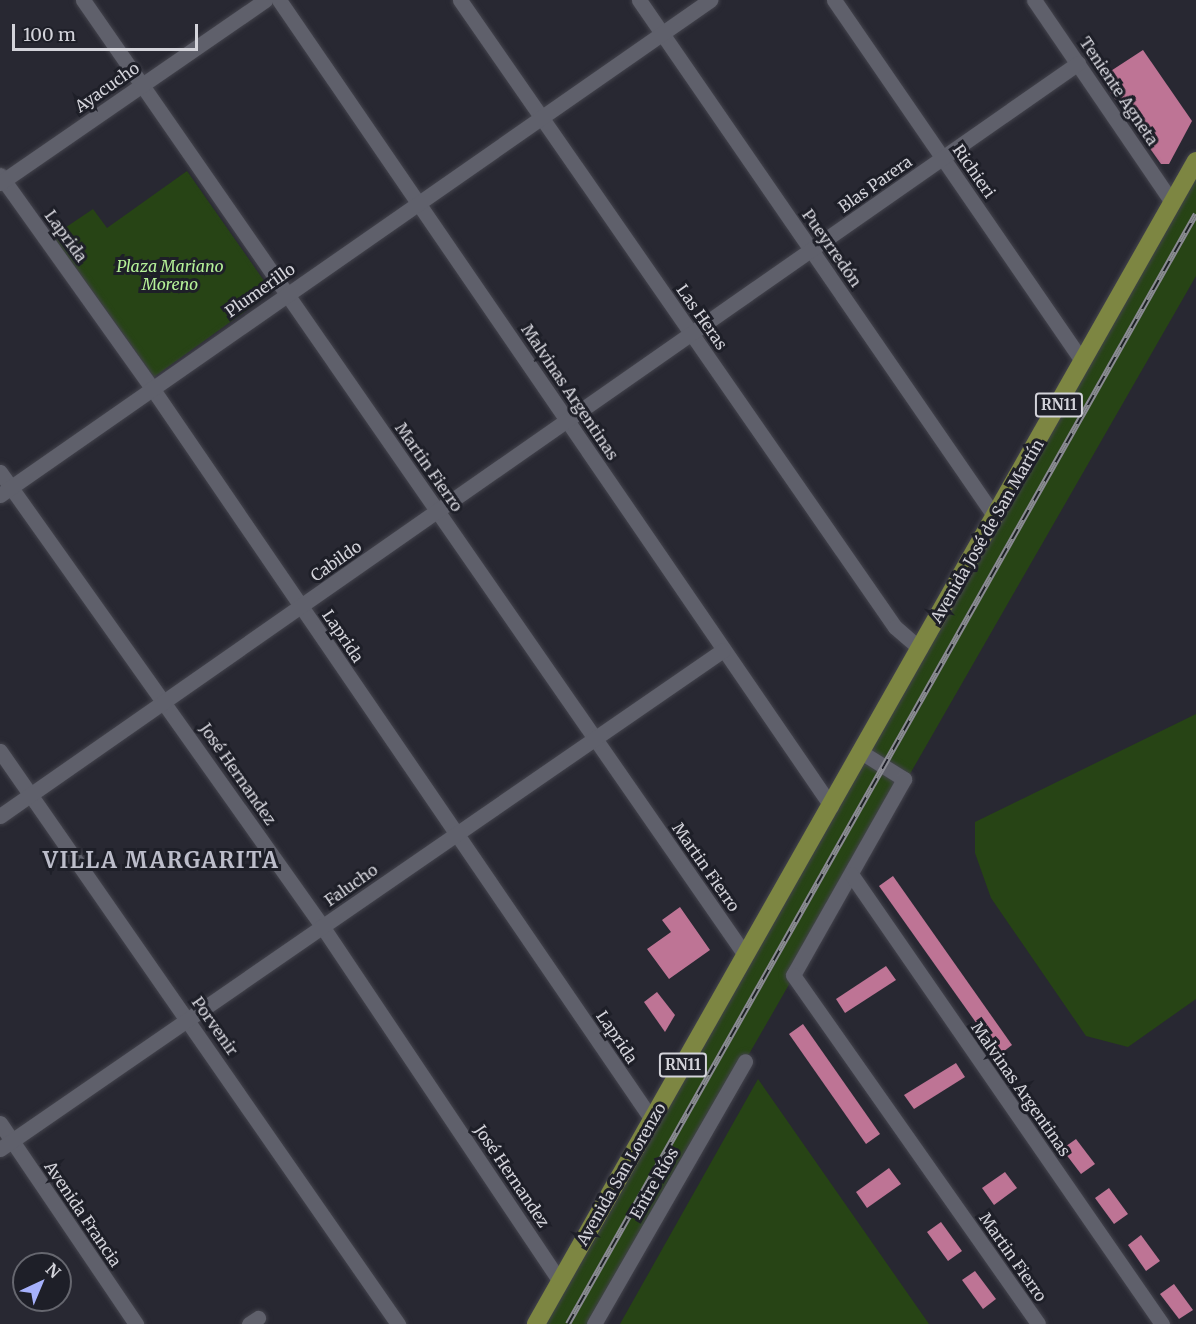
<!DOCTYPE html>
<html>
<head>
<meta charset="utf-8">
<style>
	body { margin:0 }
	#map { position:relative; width:1196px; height:1324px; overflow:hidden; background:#282832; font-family:Merriweather,serif }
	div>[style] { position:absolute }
	.green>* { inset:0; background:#274415 }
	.building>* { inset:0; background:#be7495 }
	.roads { filter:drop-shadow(0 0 2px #43434c) drop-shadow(0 0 2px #43434c) }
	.minor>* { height:15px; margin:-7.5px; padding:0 7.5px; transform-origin:7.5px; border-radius:7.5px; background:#5f606b }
	.major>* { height:18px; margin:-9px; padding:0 9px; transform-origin:9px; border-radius:9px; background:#7d8642 }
	.rail>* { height:6px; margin-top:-3px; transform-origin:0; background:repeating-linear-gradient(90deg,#1e1f28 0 11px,#8a8a93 0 22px); box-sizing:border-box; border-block:2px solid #8a8a93 }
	span { translate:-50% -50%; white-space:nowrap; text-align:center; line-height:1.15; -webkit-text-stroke:6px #1e1f28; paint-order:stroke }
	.shield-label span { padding:2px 4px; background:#1e1f28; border:2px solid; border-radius:4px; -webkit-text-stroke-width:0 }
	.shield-label { font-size:15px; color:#d3d3da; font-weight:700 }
	.street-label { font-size:16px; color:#d3d3da }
	.park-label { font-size:16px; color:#b5f198; font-style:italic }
	.district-label { font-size:22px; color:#bcbdca; font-weight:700; letter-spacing:1.5px }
	.north { position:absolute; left:12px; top:1252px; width:60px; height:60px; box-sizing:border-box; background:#1e1f28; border:2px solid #66676f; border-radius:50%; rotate:44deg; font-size:16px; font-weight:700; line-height:24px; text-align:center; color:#d3d3da }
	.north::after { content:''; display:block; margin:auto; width:21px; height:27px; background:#a6b1fc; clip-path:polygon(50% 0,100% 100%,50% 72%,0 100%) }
	.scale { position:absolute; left:12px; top:24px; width:186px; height:27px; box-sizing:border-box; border:3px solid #d3d3da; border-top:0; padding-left:8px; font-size:18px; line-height:21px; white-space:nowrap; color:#d3d3da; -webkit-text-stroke:4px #1e1f28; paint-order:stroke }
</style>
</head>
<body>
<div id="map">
	<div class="green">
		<i style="clip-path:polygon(1196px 161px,1196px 276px,594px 1324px,536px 1324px)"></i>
		<i style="clip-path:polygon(187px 171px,272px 292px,154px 377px,53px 236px,93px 209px,107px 228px)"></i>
		<i style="clip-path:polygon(1196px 714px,1196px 999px,1128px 1047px,1086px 1036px,991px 898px,975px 853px,975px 822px)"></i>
		<i style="clip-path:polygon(758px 1079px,929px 1324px,620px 1324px)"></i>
	</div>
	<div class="building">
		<i style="clip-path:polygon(1143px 50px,1192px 121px,1169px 164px,1161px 164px,1100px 78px)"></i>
		<i style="clip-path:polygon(893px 876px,1012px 1045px,999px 1055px,879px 886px)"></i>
		<i style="clip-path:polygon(680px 907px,710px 950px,669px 979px,647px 949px,671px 932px,662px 920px)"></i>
		<i style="clip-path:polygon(886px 966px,896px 980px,845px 1013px,836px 999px)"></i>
		<i style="clip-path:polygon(657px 992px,675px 1015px,665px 1032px,644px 1002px)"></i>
		<i style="clip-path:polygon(803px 1024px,880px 1134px,866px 1144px,789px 1034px)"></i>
		<i style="clip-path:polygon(956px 1063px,965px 1077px,914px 1109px,904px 1095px)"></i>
		<i style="clip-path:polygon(1076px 1139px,1095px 1164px,1081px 1174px,1062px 1149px)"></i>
		<i style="clip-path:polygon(889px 1168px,901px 1184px,867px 1208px,856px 1192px)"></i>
		<i style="clip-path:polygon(1005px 1172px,1017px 1188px,994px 1205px,982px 1188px)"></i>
		<i style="clip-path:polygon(1109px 1188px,1128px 1214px,1114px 1224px,1095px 1198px)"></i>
		<i style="clip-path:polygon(941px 1222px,962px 1251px,948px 1261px,927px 1232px)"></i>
		<i style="clip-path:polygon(1141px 1235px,1160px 1261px,1146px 1271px,1128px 1245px)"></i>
		<i style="clip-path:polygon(975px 1271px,996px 1299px,983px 1309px,962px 1280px)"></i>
		<i style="clip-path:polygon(1174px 1284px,1193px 1310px,1179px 1319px,1160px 1294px)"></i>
	</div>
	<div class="roads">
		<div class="minor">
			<i style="left:83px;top:0;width:1162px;rotate:55.27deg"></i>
			<i style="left:279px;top:0;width:977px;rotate:55.59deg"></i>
			<i style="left:460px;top:0;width:763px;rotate:55.25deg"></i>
			<i style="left:895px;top:627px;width:33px;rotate:41deg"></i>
			<i style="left:639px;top:0;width:628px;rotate:55.45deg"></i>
			<i style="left:834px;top:0;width:439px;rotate:55.5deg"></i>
			<i style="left:1034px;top:0;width:245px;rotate:55.7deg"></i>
			<i style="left:0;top:175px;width:262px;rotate:54.5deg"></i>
			<i style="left:152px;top:388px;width:886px;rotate:55.66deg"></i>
			<i style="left:0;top:183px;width:322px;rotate:-34.6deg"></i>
			<i style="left:0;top:472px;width:557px;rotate:54.65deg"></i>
			<i style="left:322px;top:926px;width:427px;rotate:56.2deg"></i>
			<i style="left:0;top:495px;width:866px;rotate:-34.88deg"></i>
			<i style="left:0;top:751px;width:698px;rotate:55.22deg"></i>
			<i style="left:861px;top:752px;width:51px;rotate:32.1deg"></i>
			<i style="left:904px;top:779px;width:225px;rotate:119.5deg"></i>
			<i style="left:793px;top:975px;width:426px;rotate:54.9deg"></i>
			<i style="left:0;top:816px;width:1315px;rotate:-34.93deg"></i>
			<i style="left:851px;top:874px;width:547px;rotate:55.35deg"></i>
			<i style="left:0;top:1123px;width:243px;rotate:55.9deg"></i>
			<i style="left:0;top:1149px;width:878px;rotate:-34.61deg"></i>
			<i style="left:249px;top:1324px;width:11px;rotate:-34deg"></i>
			<i style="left:594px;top:1324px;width:303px;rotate:-60.1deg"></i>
		</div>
		<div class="major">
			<i style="left:536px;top:1324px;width:1337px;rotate:-60.43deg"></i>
		</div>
	</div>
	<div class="rail">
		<i style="left:568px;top:1324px;width:1275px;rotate:-60.5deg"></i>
	</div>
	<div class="shield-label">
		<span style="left:1059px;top:405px">RN11</span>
		<span style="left:683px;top:1065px">RN11</span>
	</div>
	<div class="street-label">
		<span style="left:107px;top:87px;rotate:-35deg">Ayacucho</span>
		<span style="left:1119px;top:91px;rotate:56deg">Teniente Agneta</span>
		<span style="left:974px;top:171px;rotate:55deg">Richieri</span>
		<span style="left:875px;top:184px;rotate:-35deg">Blas Parera</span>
		<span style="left:66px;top:236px;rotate:54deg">Laprida</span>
		<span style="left:832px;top:248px;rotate:55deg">Pueyrredón</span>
		<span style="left:260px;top:290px;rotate:-35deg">Plumerillo</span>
		<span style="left:702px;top:317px;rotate:55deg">Las Heras</span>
		<span style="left:570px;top:392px;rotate:56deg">Malvinas Argentinas</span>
		<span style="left:429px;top:467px;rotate:55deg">Martin Fierro</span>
		<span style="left:987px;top:531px;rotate:-60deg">Avenida José de San Martín</span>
		<span style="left:336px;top:561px;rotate:-35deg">Cabildo</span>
		<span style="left:343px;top:636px;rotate:56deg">Laprida</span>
		<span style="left:238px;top:774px;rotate:55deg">José Hernandez</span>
		<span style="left:706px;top:867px;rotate:55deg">Martin Fierro</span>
		<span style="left:351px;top:885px;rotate:-35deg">Falucho</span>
		<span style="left:215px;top:1026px;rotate:55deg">Porvenir</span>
		<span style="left:617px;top:1037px;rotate:56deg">Laprida</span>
		<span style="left:1021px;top:1089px;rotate:55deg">Malvinas Argentinas</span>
		<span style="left:621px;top:1174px;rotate:-60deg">Avenida San Lorenzo</span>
		<span style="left:512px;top:1176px;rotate:56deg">José Hernandez</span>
		<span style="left:654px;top:1183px;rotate:-60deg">Entre Ríos</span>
		<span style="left:83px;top:1214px;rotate:56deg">Avenida Francia</span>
		<span style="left:1013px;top:1257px;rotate:55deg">Martin Fierro</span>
	</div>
	<div class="park-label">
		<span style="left:170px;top:275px">Plaza Mariano<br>Moreno</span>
	</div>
	<div class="district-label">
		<span style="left:161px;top:861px">VILLA MARGARITA</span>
	</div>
	<div class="north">N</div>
	<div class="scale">100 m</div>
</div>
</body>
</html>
